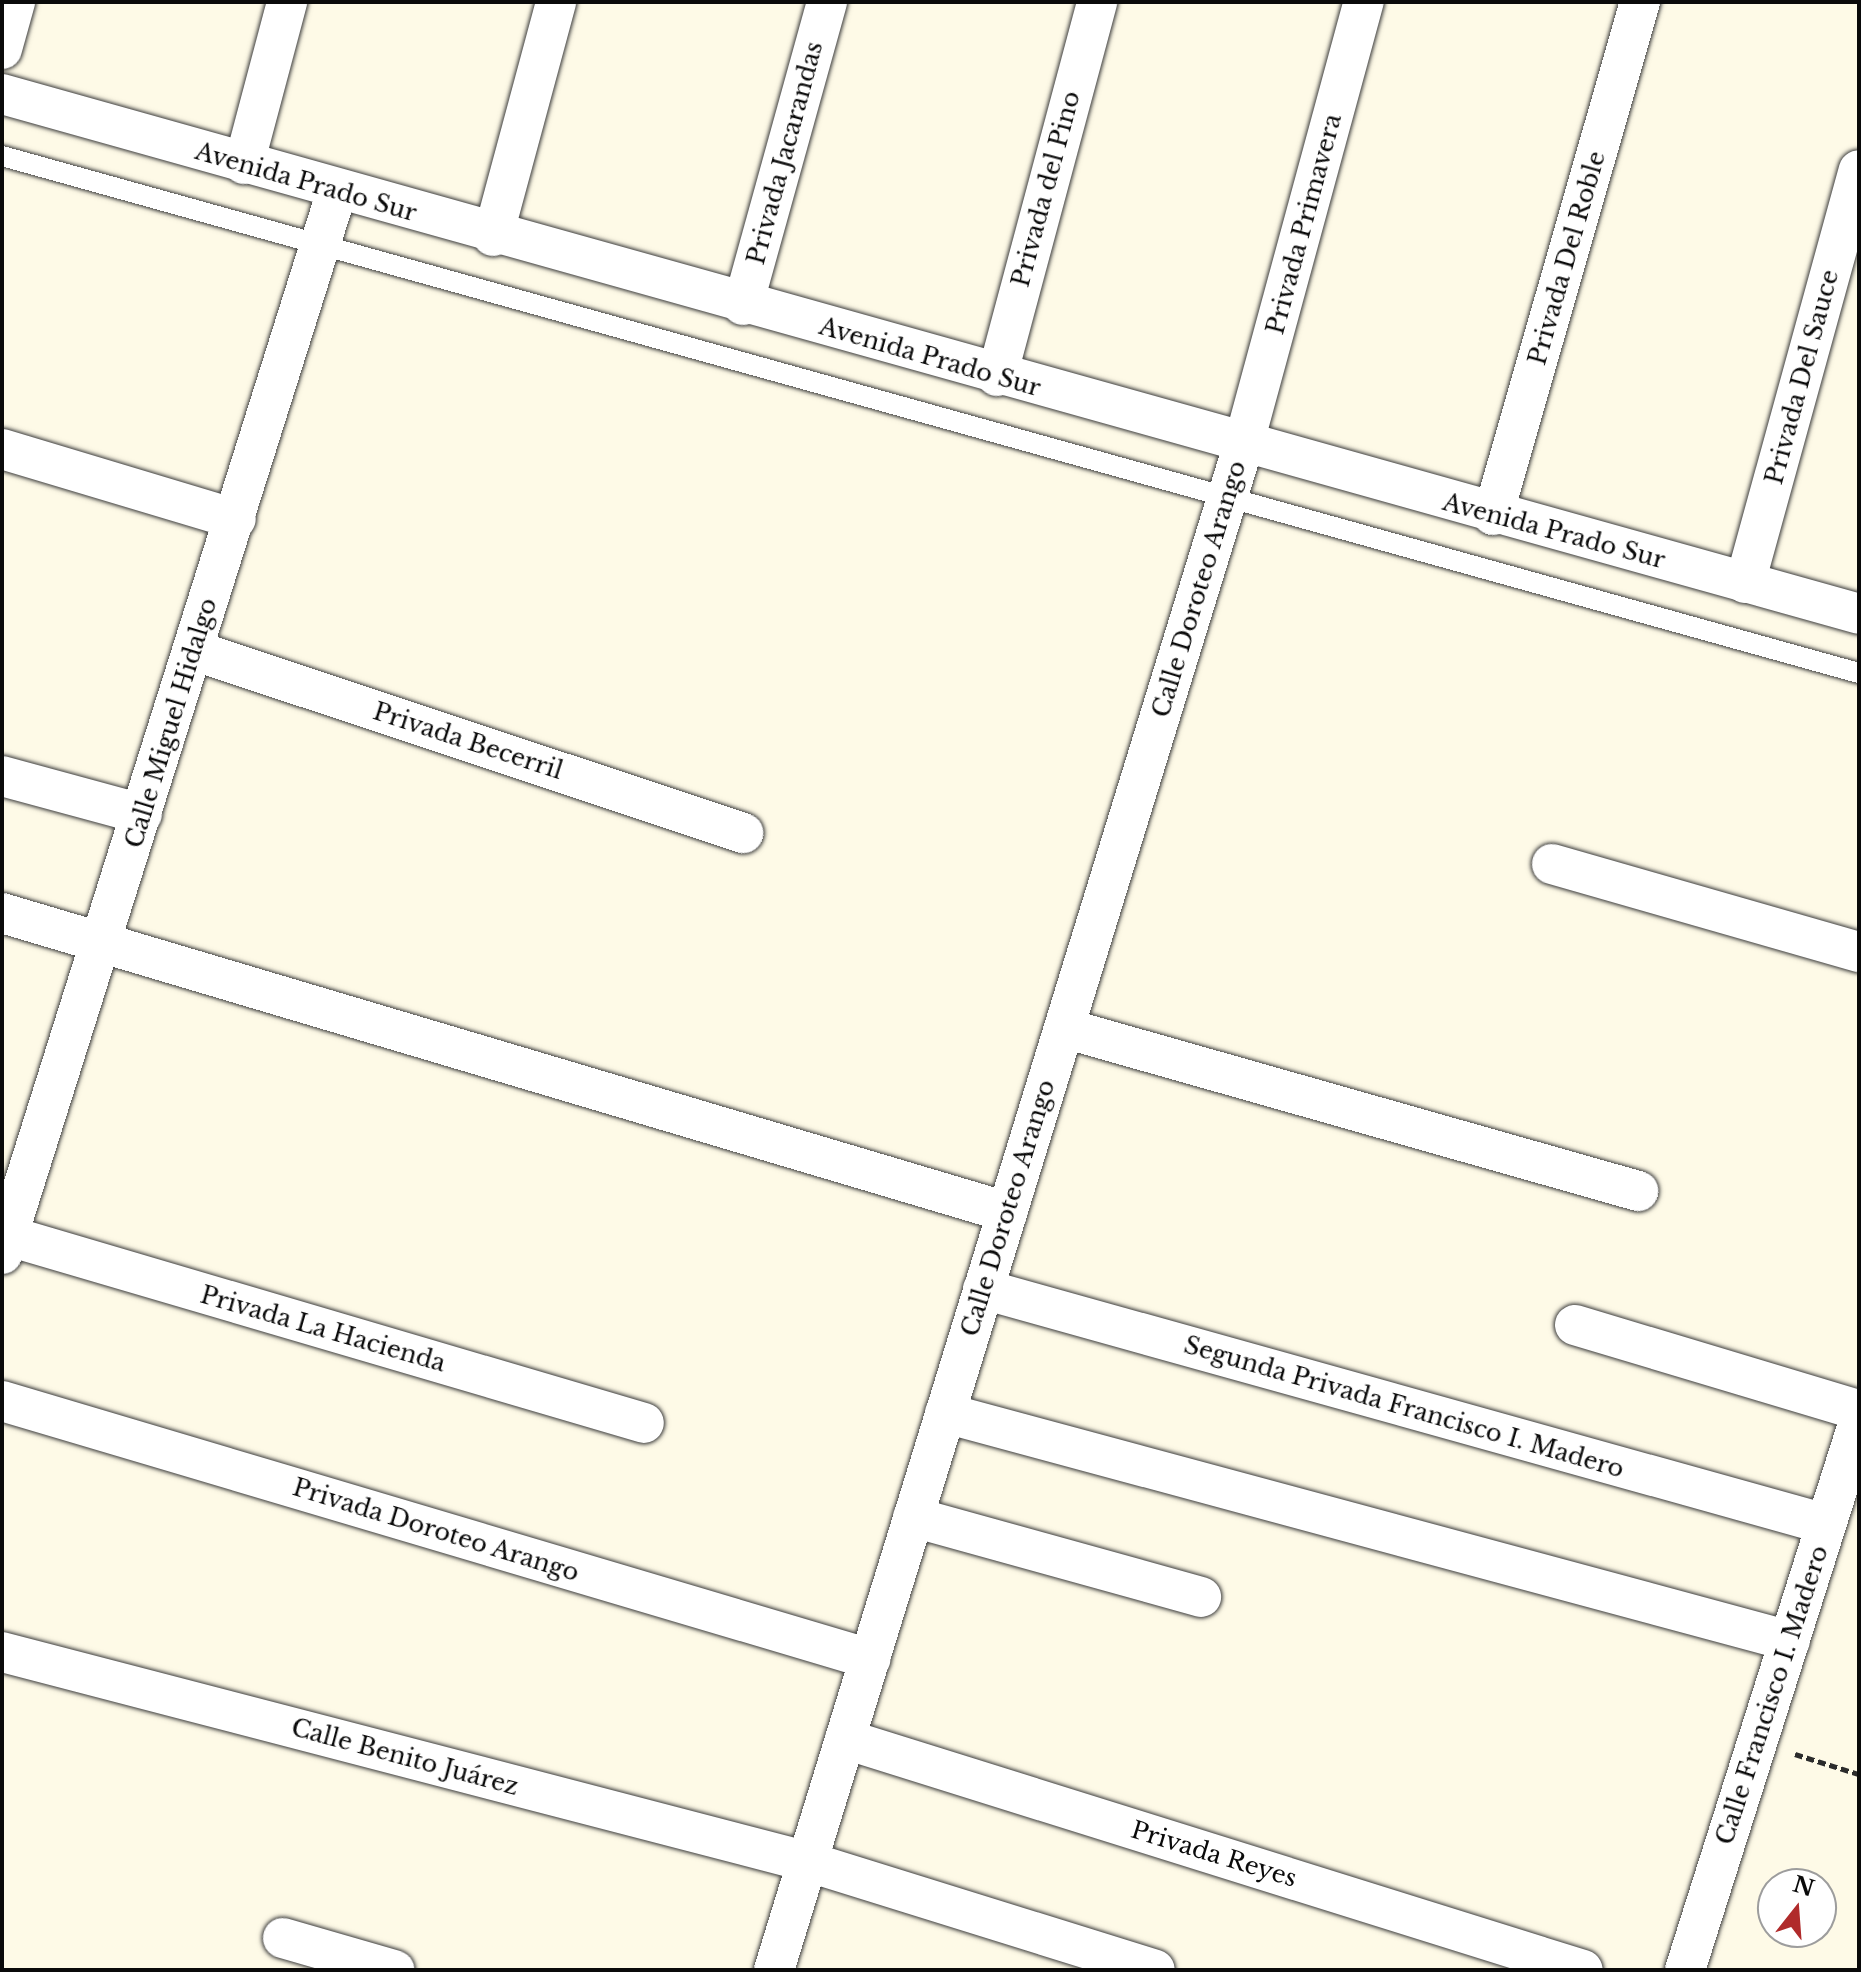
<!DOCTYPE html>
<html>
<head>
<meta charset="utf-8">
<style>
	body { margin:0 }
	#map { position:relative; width:1861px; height:1972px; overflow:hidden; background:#fefae7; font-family:"Libre Baskerville",serif }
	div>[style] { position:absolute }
	.path>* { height:5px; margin-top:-2.5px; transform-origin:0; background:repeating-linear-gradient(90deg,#2c2c2c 0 8px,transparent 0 12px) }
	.roads { filter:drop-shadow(0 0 2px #3d3d3d) drop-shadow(0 0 2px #3d3d3d) }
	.service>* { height:20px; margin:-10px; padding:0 10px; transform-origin:10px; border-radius:10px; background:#fff }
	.minor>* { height:40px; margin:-20px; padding:0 20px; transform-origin:20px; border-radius:20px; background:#fff }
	span { translate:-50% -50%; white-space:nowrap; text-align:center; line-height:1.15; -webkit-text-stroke:8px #fff; paint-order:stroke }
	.street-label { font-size:24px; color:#0a0a0a }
	.frame { position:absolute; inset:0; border:4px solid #0a0a0a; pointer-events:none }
	.north { position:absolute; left:1757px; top:1868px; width:80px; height:80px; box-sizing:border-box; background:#fff; border:2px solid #9d9d9d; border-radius:50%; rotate:17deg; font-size:22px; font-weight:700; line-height:32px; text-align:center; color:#0a0a0a }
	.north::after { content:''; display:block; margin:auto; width:28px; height:36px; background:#b02b2b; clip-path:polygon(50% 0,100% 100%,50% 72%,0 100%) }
</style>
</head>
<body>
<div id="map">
	<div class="path">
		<i style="left:1795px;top:1754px;width:67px;rotate:17.4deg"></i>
	</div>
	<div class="roads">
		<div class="service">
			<i style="left:2px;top:156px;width:1928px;rotate:15.56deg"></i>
		</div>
		<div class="minor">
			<i style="left:2px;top:49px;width:49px;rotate:-74.5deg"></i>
			<i style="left:2px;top:94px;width:1928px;rotate:15.64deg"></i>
			<i style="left:244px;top:164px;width:168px;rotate:-75.1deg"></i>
			<i style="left:493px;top:236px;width:242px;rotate:-74.9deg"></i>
			<i style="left:743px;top:305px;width:314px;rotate:-74.5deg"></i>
			<i style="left:997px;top:376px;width:387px;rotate:-75deg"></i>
			<i style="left:2px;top:449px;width:244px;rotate:16.7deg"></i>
			<i style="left:1493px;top:515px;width:534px;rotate:-74.01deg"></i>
			<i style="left:1745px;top:583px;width:428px;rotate:-74.6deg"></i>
			<i style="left:193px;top:650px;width:580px;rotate:18.4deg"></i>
			<i style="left:2px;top:776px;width:145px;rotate:15.2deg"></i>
			<i style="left:1552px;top:864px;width:319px;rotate:16deg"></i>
			<i style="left:2px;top:913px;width:1049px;rotate:16.57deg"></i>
			<i style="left:1064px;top:1028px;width:597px;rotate:15.85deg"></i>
			<i style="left:2px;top:1234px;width:669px;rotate:16.4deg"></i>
			<i style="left:2px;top:1254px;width:1115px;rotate:-72.51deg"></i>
			<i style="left:983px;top:1289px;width:874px;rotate:15.59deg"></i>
			<i style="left:1575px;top:1325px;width:296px;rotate:16.7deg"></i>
			<i style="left:2px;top:1401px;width:906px;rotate:16.55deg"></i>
			<i style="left:945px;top:1413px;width:875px;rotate:15.1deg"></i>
			<i style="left:913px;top:1517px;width:299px;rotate:15.5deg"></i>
			<i style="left:2px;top:1652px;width:834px;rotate:14.59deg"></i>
			<i style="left:809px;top:1862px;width:362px;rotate:17.3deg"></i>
			<i style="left:845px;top:1739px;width:773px;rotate:17.38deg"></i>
			<i style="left:283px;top:1938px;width:116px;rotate:16.1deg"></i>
			<i style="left:774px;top:1970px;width:1595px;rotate:-72.89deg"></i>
			<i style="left:1243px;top:446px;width:460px;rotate:-74.8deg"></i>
			<i style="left:1685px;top:1970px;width:576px;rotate:-72.41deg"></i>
		</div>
	</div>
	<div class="street-label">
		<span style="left:785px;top:153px;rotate:-75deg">Privada Jacarandas</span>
		<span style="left:306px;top:182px;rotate:16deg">Avenida Prado Sur</span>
		<span style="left:1046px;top:189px;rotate:-75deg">Privada del Pino</span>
		<span style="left:1304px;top:224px;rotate:-75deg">Privada Primavera</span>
		<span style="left:1567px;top:258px;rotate:-74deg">Privada Del Roble</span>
		<span style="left:930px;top:357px;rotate:16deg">Avenida Prado Sur</span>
		<span style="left:1802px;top:377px;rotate:-75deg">Privada Del Sauce</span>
		<span style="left:1554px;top:531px;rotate:15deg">Avenida Prado Sur</span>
		<span style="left:1199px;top:589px;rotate:-73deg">Calle Doroteo Arango</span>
		<span style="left:171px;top:723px;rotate:-73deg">Calle Miguel Hidalgo</span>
		<span style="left:468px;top:741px;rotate:18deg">Privada Becerril</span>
		<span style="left:1008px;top:1208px;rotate:-73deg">Calle Doroteo Arango</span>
		<span style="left:323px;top:1329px;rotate:16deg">Privada La Hacienda</span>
		<span style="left:1404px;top:1407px;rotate:16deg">Segunda Privada Francisco I. Madero</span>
		<span style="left:436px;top:1530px;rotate:17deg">Privada Doroteo Arango</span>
		<span style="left:1772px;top:1695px;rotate:-72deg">Calle Francisco I. Madero</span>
		<span style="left:405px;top:1757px;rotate:15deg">Calle Benito Juárez</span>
		<span style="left:1214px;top:1854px;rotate:17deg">Privada Reyes</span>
	</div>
	<div class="frame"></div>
	<div class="north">N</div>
</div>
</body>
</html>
